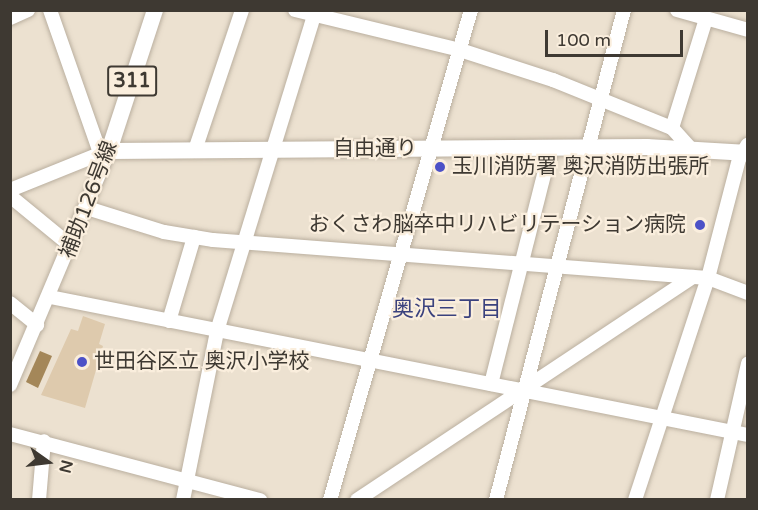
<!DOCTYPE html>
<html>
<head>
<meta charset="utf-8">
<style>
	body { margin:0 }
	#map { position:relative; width:758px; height:510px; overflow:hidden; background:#ece1d0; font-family:"Varela Round","Noto Sans JP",sans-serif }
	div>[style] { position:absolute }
	.green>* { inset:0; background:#decaad }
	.water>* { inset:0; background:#a48759 }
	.roads { filter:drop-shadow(0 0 2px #baaf9f) drop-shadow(0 0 2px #baaf9f) }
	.minor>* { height:14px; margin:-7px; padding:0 7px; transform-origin:7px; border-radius:7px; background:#fff }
	.major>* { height:16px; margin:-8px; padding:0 8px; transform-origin:8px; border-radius:8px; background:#fff }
	.dots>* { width:16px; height:16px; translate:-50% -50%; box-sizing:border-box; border:3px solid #faeedd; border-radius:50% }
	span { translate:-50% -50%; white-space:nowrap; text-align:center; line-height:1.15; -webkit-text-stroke:4.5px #faeedd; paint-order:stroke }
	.shield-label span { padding:2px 4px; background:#faeedd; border:2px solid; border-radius:4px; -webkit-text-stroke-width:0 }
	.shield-label { font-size:20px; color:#3e3932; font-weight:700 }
	.street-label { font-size:21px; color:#3e3932 }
	.poi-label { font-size:21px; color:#3e3932 }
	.left { translate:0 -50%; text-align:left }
	.right { translate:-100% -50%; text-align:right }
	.neighbourhood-label { font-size:22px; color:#3b427e }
	.frame { position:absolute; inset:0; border:12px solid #3e3932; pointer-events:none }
	.north { position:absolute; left:18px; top:432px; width:60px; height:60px; -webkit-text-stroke:4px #faeedd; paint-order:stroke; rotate:104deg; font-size:16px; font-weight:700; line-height:24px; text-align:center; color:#3e3932 }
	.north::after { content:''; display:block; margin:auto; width:21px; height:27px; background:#3e3932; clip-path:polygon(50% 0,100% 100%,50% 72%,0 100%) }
	.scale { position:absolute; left:545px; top:30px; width:138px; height:27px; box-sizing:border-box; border:3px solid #3e3932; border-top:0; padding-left:8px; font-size:18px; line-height:21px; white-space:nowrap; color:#3e3932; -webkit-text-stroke:4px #faeedd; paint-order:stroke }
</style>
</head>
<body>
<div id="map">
	<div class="green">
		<i style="clip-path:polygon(83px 316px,105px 324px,99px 344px,103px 346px,85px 408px,41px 395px,71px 329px,78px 331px)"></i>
	</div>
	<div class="water">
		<i style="clip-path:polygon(40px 351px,52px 356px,38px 388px,26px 382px)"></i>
	</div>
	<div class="roads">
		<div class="minor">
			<i style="left:50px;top:10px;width:151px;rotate:70.7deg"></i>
			<i style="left:295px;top:10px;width:170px;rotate:13.6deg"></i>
			<i style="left:460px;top:50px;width:98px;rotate:17.9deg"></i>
			<i style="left:553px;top:80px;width:128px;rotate:22deg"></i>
			<i style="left:672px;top:128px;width:28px;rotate:48deg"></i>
			<i style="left:677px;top:10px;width:74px;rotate:15.7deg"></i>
			<i style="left:10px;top:18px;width:20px;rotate:-24deg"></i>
			<i style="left:672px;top:128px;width:114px;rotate:-72.7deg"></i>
			<i style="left:195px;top:150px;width:148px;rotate:-71.4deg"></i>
			<i style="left:10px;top:190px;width:105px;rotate:-21.9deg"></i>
			<i style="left:10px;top:196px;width:80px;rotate:39.4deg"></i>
			<i style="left:87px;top:208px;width:81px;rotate:17.3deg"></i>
			<i style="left:164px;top:232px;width:50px;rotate:9.3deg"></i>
			<i style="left:213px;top:240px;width:496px;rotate:4.4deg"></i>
			<i style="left:708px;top:278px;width:43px;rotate:20.6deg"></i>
			<i style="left:50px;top:297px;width:712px;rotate:11.18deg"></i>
			<i style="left:10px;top:303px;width:35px;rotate:39deg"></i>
			<i style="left:169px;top:321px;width:88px;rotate:-73.4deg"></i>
			<i style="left:491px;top:384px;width:244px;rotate:-75.8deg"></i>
			<i style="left:10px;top:385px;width:254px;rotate:-67.1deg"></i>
			<i style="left:10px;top:434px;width:259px;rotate:14.8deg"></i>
			<i style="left:39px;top:500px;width:59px;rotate:-85.2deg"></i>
			<i style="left:183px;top:500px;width:172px;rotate:-78.6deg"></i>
			<i style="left:217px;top:331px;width:336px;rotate:-72.9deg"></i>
			<i style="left:330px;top:500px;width:510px;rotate:-73.95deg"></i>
			<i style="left:357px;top:500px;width:403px;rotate:-33.6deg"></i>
			<i style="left:496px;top:500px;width:506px;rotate:-75.36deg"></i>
			<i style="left:635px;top:500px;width:234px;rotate:-71.8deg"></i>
			<i style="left:708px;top:278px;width:123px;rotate:-75.4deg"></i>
			<i style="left:739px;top:159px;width:17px;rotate:-59deg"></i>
			<i style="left:717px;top:500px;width:140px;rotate:-77.2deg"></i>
		</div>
		<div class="major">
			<i style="left:155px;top:10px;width:148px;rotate:108.1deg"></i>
			<i style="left:109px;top:151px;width:538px;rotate:-0.43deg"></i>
			<i style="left:647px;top:147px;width:101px;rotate:3.4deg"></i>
		</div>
	</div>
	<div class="dots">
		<i style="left:440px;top:167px;background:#4c51c7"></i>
		<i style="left:700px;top:225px;background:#4c51c7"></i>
		<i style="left:82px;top:362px;background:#4c51c7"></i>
	</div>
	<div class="shield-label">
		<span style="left:132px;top:81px">311</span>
	</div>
	<div class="street-label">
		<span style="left:375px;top:149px">自由通り</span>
		<span style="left:89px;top:200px;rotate:-69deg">補助126号線</span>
	</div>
	<div class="poi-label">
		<span class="left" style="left:452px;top:167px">玉川消防署 奥沢消防出張所</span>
		<span class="right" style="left:686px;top:225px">おくさわ脳卒中リハビリテーション病院</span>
		<span class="left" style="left:94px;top:362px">世田谷区立 奥沢小学校</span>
	</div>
	<div class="neighbourhood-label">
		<span style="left:447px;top:310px">奥沢三丁目</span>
	</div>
	<div class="frame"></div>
	<div class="north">N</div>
	<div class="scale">100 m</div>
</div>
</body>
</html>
